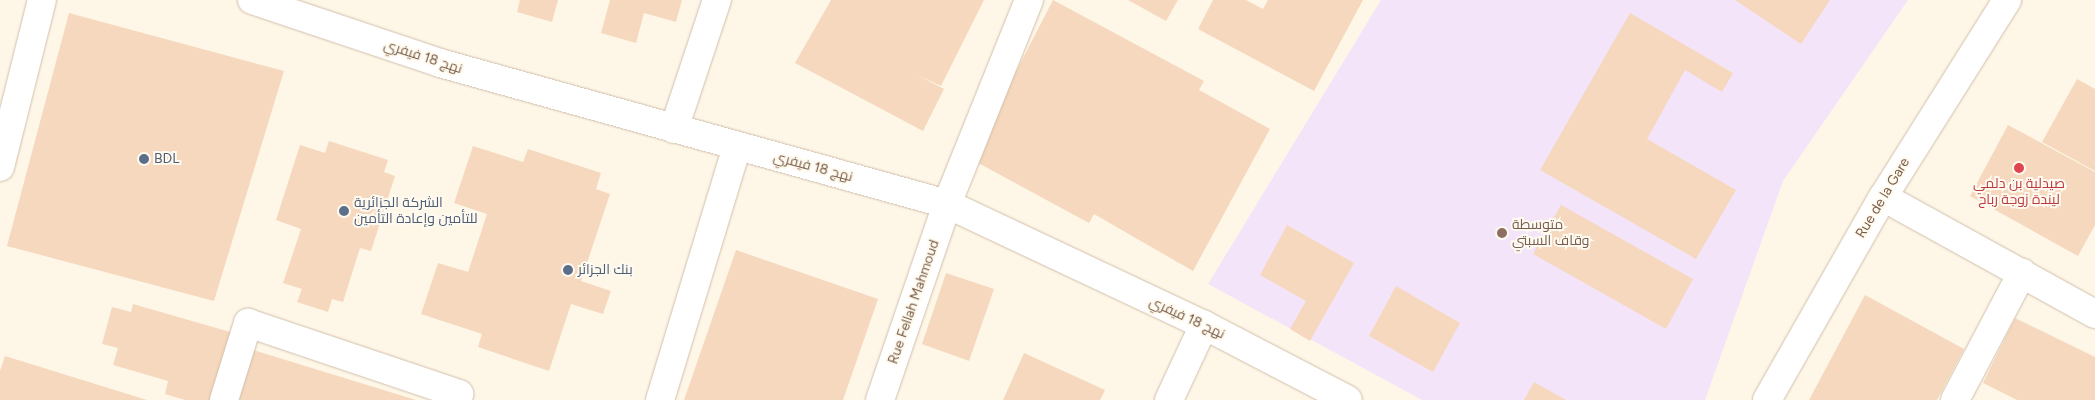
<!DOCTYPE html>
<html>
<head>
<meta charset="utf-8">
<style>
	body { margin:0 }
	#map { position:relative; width:2095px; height:400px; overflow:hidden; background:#fef7e7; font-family:Figtree,Cairo,sans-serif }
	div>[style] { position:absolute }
	.education>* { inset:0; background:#f4e4fa }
	.building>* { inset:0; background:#f5d8bd }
	.roads { filter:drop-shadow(0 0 1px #d1bfac) drop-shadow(0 0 1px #d1bfac) }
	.minor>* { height:28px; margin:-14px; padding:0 14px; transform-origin:14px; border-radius:14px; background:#fff }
	.tertiary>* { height:28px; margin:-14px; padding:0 14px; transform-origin:14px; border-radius:14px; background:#fff }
	.secondary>* { height:28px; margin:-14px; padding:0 14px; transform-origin:14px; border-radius:14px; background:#fff }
	.dots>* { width:14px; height:14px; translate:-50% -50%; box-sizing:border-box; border:2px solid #fffaef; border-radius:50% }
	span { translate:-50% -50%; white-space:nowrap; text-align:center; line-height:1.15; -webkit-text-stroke:4px #fffaef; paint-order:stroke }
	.street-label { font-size:14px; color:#7a5e49 }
	.service-label { font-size:14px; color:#4e5e75 }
	.left { translate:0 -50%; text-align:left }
	.health-label { font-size:14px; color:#be3a42 }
	.education-label { font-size:14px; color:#785e54 }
</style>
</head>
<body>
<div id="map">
	<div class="education">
		<i style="clip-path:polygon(1381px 0,1908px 0,1783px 181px,1705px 400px,1422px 400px,1208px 284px)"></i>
	</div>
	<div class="building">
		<i style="clip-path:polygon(520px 0,558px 0,552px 22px,517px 12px)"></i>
		<i style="clip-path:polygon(610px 0,682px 0,676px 22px,644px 13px,636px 43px,601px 33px)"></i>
		<i style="clip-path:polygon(831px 0,984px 0,941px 86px,917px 75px,944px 89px,923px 131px,795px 63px)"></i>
		<i style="clip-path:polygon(1053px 0,1204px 81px,1199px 90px,1270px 129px,1193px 271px,1094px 214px,1089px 223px,971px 159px)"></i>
		<i style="clip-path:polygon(1128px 0,1178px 0,1166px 21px)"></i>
		<i style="clip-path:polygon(1213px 0,1246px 0,1263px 9px,1268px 0,1363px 0,1314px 91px,1198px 29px)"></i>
		<i style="clip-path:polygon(1735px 0,1830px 0,1801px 44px)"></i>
		<i style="clip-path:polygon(69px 13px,284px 71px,214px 301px,7px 246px)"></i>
		<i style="clip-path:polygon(1630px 13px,1733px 73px,1722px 92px,1685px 70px,1647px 139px,1736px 190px,1696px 259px,1540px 170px)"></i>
		<i style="clip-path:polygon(2077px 79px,2095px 89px,2095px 171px,2042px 142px)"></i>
		<i style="clip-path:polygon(2008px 125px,2095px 172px,2095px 225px,2078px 256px,1970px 196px)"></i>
		<i style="clip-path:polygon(329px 141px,388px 160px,384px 172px,395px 176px,371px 251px,360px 248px,343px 302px,332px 299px,328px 312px,297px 302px,302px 289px,283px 283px,301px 229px,276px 220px,300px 145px,325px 153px)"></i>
		<i style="clip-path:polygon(473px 146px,523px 162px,528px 149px,601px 173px,596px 189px,610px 194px,581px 281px,611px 291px,603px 314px,571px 304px,549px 371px,478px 347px,482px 334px,421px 314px,438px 263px,468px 272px,487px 214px,454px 203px)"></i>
		<i style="clip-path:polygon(1561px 205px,1693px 279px,1666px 329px,1533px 254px)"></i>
		<i style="clip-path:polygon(1287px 225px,1354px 263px,1310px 341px,1290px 329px,1306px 301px,1260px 275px)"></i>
		<i style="clip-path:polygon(736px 250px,878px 299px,843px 400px,684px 400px)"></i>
		<i style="clip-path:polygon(946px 273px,994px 289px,969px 361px,922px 344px)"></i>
		<i style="clip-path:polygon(1396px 286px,1460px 323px,1433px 372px,1369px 336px)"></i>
		<i style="clip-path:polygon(1865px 295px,1964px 349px,1937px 400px,1809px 400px)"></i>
		<i style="clip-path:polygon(133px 304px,237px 334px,229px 364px,221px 362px,213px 390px,221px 392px,218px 400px,185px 400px,165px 394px,168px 381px,113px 365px,118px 348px,102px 344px,112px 307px,131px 312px)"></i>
		<i style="clip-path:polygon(2015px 318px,2095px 357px,2095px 400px,2017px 400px,1983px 383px)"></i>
		<i style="clip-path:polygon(247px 348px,416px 400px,231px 400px)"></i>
		<i style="clip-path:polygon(1024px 353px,1105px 390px,1100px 400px,1003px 400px)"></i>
		<i style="clip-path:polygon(5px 356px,147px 400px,0 400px,0 371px)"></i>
		<i style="clip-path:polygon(1534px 382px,1566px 400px,1524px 400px)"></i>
	</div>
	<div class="roads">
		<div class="minor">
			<i style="left:674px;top:129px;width:136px;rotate:-71.6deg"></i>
			<i style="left:0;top:167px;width:172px;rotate:-75.9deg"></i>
			<i style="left:1883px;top:197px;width:242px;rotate:28.9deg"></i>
			<i style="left:224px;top:400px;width:81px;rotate:-72.7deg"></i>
			<i style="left:248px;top:323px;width:223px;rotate:18.6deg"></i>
			<i style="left:459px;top:394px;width:6px;rotate:108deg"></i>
			<i style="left:660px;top:400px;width:265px;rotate:-73.1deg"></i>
			<i style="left:880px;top:400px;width:207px;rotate:-71.1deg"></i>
			<i style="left:947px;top:204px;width:220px;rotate:-68.1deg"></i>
			<i style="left:1169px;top:400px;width:83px;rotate:-65deg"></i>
			<i style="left:1955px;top:400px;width:144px;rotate:-62.2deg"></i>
		</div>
		<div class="tertiary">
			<i style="left:1767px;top:400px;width:234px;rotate:-60.3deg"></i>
			<i style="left:1883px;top:197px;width:233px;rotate:-57.8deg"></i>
		</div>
		<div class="secondary">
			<i style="left:252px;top:0;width:198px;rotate:18.5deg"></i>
			<i style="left:440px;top:63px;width:526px;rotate:15.54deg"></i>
			<i style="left:947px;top:204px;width:284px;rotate:25.2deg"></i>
			<i style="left:1204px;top:325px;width:162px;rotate:27.5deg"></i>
		</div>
	</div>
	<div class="dots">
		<i style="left:144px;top:159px;background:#5c6f8a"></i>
		<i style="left:2019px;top:168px;background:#e0444e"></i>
		<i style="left:344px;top:211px;background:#5c6f8a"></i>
		<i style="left:1502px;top:233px;background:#8d6e63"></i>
		<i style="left:568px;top:270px;background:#5c6f8a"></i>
	</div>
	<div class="street-label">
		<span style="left:423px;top:57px;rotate:18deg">نهج 18 فيفري</span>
		<span style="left:813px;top:167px;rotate:15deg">نهج 18 فيفري</span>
		<span style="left:1883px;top:198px;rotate:-59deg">Rue de la Gare</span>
		<span style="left:914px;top:302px;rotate:-71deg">Rue Fellah Mahmoud</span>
		<span style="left:1187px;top:318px;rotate:25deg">نهج 18 فيفري</span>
	</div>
	<div class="service-label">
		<span class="left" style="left:154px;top:159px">BDL</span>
		<span class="left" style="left:354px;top:211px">الشركة الجزائرية<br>للتأمين وإعادة التأمين</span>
		<span class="left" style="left:578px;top:270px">بنك الجزائر</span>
	</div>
	<div class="health-label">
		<span style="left:2019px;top:192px">صيدلية بن دلمي<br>ليندة زوجة رباح</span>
	</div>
	<div class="education-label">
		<span class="left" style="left:1512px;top:233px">متوسطة<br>وقاف السبتي</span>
	</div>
</div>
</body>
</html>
